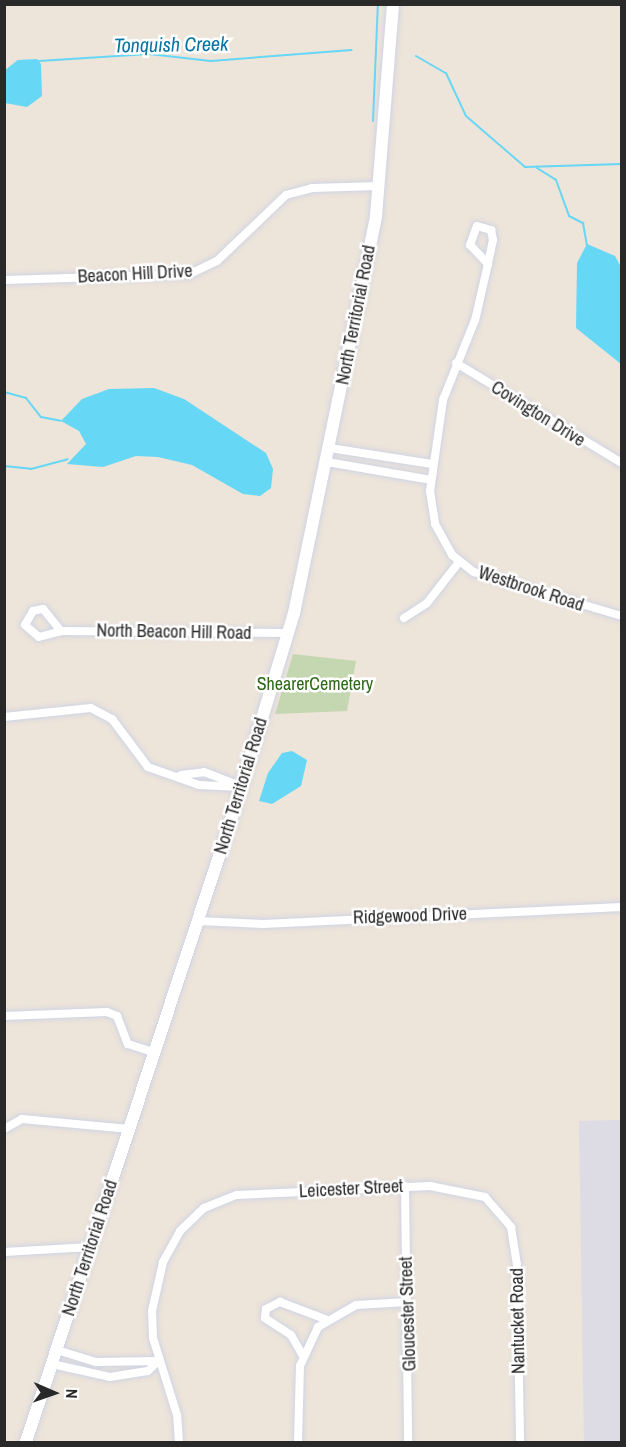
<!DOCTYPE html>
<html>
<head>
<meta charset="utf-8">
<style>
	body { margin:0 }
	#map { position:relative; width:626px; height:1447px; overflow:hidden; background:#ede4da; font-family:"Archivo Narrow",sans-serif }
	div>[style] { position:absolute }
	.industrial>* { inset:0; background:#dddbe4 }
	.cemetery>* { inset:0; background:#c5d7b0 }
	.water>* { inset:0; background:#66d7f5 }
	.stream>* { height:2px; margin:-1px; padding:0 1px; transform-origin:1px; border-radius:1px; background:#66d7f5 }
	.roads { filter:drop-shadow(0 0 2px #cfd4e3) drop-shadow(0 0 2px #cfd4e3) }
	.minor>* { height:8px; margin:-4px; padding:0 4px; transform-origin:4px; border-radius:4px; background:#fff }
	.secondary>* { height:12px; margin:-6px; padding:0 6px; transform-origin:6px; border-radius:6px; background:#fff }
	span { translate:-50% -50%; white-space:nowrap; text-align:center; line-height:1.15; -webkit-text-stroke:5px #fff; paint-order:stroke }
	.street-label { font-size:18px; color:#292929 }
	.park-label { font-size:18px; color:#2c6a16 }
	.water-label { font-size:20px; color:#0674a1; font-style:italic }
	.frame { position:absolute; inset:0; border:6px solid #292929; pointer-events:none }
	.north { position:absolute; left:24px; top:1363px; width:60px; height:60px; -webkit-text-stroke:4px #fff; paint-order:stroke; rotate:92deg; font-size:16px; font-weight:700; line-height:24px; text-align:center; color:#292929 }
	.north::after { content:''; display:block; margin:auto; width:21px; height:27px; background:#292929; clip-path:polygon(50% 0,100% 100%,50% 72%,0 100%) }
</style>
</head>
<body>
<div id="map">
	<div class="industrial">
		<i style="clip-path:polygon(621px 1120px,621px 1442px,584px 1442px,579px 1121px)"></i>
	</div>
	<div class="cemetery">
		<i style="clip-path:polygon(293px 654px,356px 661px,347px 711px,275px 714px)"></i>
	</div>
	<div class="water">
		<i style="clip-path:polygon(18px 60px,37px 59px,41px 64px,42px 96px,27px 107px,5px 103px,5px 70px)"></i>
		<i style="clip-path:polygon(587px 244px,615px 256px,621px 267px,621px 364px,576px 328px,577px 263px)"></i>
		<i style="clip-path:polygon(154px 388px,184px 399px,266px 453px,273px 469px,271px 488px,260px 496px,243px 494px,192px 465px,158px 457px,136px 456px,103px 467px,67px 464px,86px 444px,79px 431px,61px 421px,82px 399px,109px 389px)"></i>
		<i style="clip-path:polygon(292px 751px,307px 760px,301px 786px,272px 804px,259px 801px,268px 773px,282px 753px)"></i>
	</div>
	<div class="stream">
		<i style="left:416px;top:56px;width:34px;rotate:30deg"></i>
		<i style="left:446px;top:73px;width:47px;rotate:65.1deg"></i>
		<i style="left:466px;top:116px;width:78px;rotate:40.8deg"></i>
		<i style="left:525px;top:167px;width:97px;rotate:-1.8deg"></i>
		<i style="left:39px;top:61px;width:110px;rotate:-3.6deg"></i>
		<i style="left:149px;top:54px;width:62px;rotate:6.4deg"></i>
		<i style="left:211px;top:61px;width:141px;rotate:-4.5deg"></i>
		<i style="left:373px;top:121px;width:117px;rotate:-87.6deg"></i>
		<i style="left:537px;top:168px;width:22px;rotate:32deg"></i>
		<i style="left:556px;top:180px;width:38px;rotate:70deg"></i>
		<i style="left:569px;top:216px;width:16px;rotate:27deg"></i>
		<i style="left:583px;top:223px;width:23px;rotate:80deg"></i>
		<i style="left:4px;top:392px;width:23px;rotate:15deg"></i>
		<i style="left:26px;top:398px;width:24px;rotate:52deg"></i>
		<i style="left:41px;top:417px;width:20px;rotate:11deg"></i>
		<i style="left:4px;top:466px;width:27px;rotate:6deg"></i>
		<i style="left:31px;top:469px;width:38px;rotate:-15deg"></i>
	</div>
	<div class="roads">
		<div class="minor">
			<i style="left:488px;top:264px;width:26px;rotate:-133deg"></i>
			<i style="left:470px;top:245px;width:20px;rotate:-70deg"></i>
			<i style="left:477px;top:226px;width:15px;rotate:16deg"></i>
			<i style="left:491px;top:230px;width:10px;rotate:79deg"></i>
			<i style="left:493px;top:240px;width:25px;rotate:102deg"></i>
			<i style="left:488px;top:264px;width:36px;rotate:103deg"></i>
			<i style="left:480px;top:299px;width:22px;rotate:103deg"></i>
			<i style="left:475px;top:320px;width:86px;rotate:111.8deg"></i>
			<i style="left:443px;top:400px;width:92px;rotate:98.1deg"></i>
			<i style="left:430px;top:491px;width:33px;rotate:81deg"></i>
			<i style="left:435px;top:524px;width:35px;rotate:61deg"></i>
			<i style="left:452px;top:555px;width:28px;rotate:38deg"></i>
			<i style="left:474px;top:572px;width:154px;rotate:16.6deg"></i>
			<i style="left:4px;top:280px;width:186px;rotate:-1.8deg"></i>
			<i style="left:190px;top:274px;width:30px;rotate:-26deg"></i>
			<i style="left:217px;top:261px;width:95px;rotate:-43.7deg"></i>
			<i style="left:286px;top:195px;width:27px;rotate:-15deg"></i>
			<i style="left:312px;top:188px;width:67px;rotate:-1.7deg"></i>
			<i style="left:456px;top:363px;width:194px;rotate:31.1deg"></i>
			<i style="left:330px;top:448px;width:103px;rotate:8.9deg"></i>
			<i style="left:327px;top:462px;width:106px;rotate:9.8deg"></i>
			<i style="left:404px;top:618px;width:27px;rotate:-33deg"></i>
			<i style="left:427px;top:603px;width:52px;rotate:-52deg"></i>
			<i style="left:61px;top:631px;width:28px;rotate:-129deg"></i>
			<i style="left:43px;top:609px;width:10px;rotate:169deg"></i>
			<i style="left:33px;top:611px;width:16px;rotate:120deg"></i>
			<i style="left:25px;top:625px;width:18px;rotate:41deg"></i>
			<i style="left:39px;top:637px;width:23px;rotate:-15deg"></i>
			<i style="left:61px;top:631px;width:226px;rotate:0.5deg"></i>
			<i style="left:4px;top:717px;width:87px;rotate:-5.9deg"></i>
			<i style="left:91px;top:708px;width:24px;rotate:28deg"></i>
			<i style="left:112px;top:719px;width:60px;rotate:53.1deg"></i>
			<i style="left:148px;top:767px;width:54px;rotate:19.4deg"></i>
			<i style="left:199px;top:785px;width:42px;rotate:2.7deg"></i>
			<i style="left:181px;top:775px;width:23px;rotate:-7deg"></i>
			<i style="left:204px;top:772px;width:39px;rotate:21deg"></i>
			<i style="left:199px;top:921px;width:64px;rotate:2.7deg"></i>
			<i style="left:263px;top:924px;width:359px;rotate:-2.7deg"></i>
			<i style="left:4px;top:1016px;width:103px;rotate:-2.2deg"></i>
			<i style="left:107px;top:1012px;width:11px;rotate:22deg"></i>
			<i style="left:117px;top:1016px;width:30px;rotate:69deg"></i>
			<i style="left:128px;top:1044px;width:28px;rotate:18deg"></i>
			<i style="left:4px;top:1129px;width:21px;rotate:-29deg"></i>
			<i style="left:22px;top:1119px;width:108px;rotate:5.3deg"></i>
			<i style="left:405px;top:1186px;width:256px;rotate:89.3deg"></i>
			<i style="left:4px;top:1252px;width:86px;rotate:-3.3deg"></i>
			<i style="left:57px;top:1350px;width:41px;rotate:17.1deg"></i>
			<i style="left:96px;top:1362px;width:62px;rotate:-0.9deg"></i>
			<i style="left:302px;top:1354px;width:22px;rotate:-120deg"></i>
			<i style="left:291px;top:1335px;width:31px;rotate:-147deg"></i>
			<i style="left:265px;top:1318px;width:9px;rotate:-84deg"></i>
			<i style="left:266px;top:1309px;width:16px;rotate:-27deg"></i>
			<i style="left:280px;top:1302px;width:48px;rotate:20.7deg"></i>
			<i style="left:52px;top:1364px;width:59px;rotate:12.6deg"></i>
			<i style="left:110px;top:1377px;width:38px;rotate:-9deg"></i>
			<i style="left:148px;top:1371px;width:14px;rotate:-45deg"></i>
			<i style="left:179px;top:1442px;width:27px;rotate:-94deg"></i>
			<i style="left:177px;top:1415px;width:81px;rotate:-107.3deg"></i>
			<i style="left:153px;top:1338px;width:27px;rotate:-92deg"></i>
			<i style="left:152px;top:1311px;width:50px;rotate:-77.3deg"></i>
			<i style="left:163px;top:1262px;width:35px;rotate:-61deg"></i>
			<i style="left:180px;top:1231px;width:33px;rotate:-44deg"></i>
			<i style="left:204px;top:1208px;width:35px;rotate:-22deg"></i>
			<i style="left:237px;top:1195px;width:193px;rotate:-2.7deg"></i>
			<i style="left:430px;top:1186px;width:56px;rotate:11.3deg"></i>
			<i style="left:485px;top:1197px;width:40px;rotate:49deg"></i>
			<i style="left:511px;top:1227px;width:38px;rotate:81deg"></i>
			<i style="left:517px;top:1265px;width:177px;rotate:89deg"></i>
			<i style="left:298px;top:1442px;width:76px;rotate:-88.5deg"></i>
			<i style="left:300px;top:1366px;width:43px;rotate:-65.2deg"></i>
			<i style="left:318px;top:1327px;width:44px;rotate:-30.1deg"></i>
			<i style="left:356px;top:1305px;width:52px;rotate:-3.3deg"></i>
		</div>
		<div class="secondary">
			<i style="left:26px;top:1442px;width:661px;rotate:-71.76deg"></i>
			<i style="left:233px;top:814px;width:210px;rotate:-73.1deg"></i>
			<i style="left:294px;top:613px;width:405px;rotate:-78.3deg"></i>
			<i style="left:376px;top:216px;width:213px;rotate:-85.4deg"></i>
		</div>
	</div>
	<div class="street-label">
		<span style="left:135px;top:274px;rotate:-3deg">Beacon Hill Drive</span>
		<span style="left:356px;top:315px;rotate:-79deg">North Territorial Road</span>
		<span style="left:538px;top:414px;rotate:32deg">Covington Drive</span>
		<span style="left:531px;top:589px;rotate:18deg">Westbrook Road</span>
		<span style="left:174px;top:632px;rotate:1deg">North Beacon Hill Road</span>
		<span style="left:241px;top:786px;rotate:-73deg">North Territorial Road</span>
		<span style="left:410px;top:916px;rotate:-2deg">Ridgewood Drive</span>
		<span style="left:351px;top:1189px;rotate:-3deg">Leicester Street</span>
		<span style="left:90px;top:1248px;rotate:-72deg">North Territorial Road</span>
		<span style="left:408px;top:1314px;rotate:-92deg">Gloucester Street</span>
		<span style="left:518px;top:1321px;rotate:-91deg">Nantucket Road</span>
	</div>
	<div class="park-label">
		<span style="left:315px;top:684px">ShearerCemetery</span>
	</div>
	<div class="water-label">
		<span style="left:171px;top:44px;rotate:-1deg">Tonquish Creek</span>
	</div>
	<div class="frame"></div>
	<div class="north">N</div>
</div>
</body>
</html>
